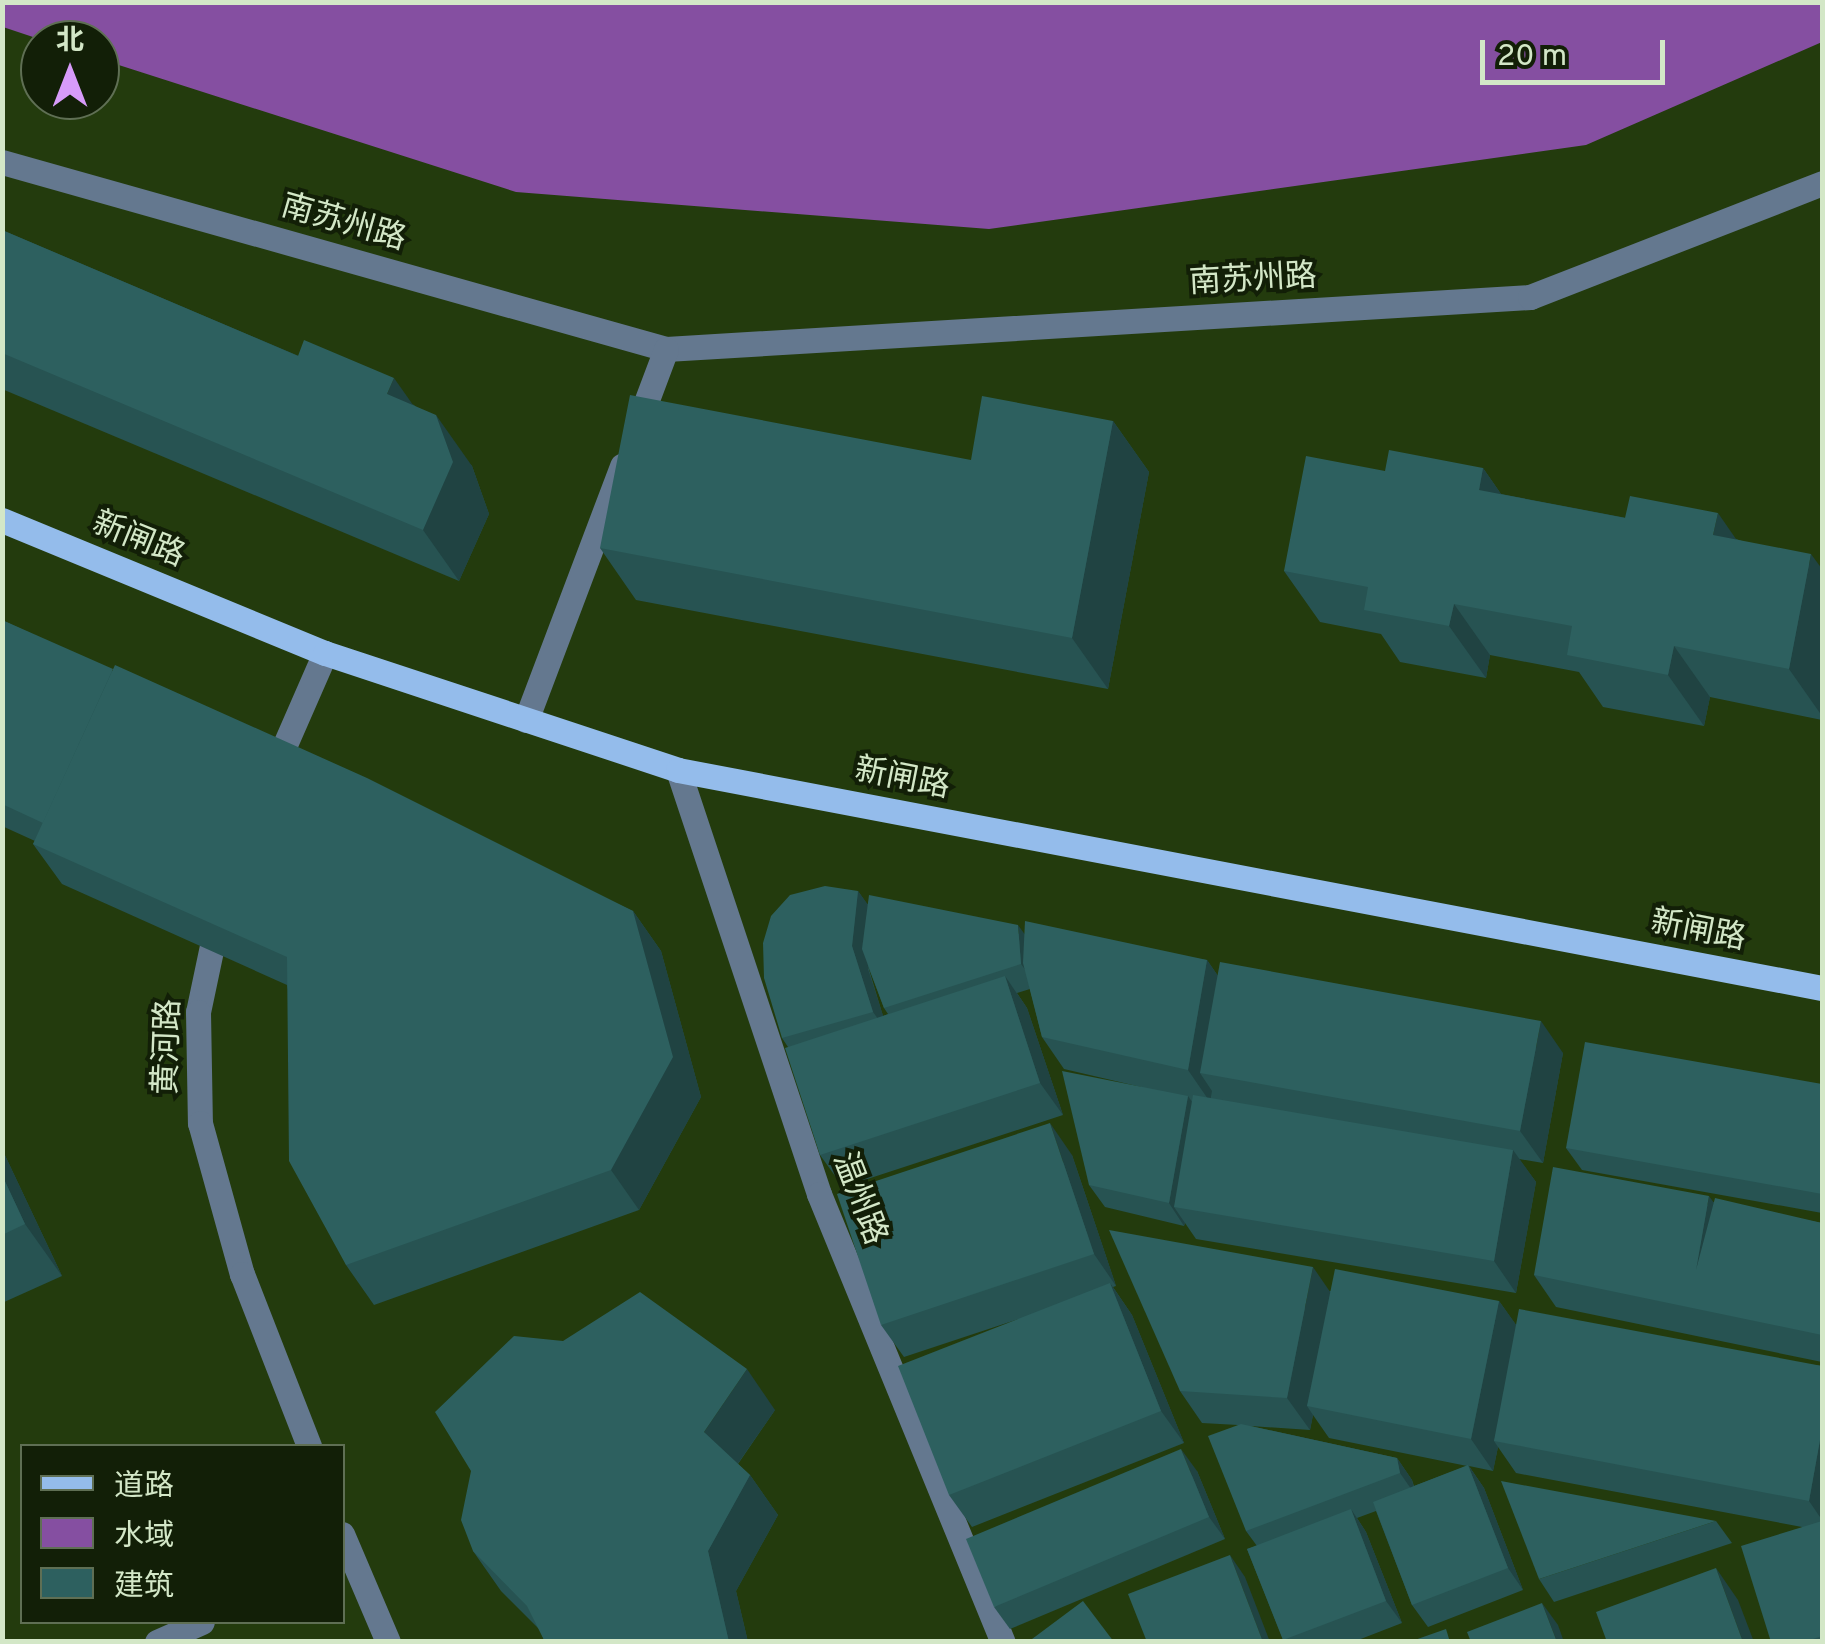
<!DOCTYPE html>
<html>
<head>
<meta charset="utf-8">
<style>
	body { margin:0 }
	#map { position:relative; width:1825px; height:1644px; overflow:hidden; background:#233b0d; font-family:Overpass,"Noto Sans SC",sans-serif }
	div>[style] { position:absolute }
	.water>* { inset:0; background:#854fa1 }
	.minor>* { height:25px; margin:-12.5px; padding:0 12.5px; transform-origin:12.5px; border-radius:12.5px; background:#64788f }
	.major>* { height:25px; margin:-12.5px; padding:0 12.5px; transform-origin:12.5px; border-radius:12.5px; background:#94bceb }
	.wall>* { inset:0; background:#275352 }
	.shaded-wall>* { inset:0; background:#204342 }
	.building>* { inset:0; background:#2d605f }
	span { translate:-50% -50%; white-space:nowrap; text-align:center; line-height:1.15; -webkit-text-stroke:8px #121f07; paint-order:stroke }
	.street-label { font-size:32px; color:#d3e7c7 }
	.frame { position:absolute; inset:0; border:5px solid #d3e7c7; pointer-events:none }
	.legend { position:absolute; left:20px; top:1444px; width:325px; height:180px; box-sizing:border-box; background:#121f07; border:2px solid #5f6f54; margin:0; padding:12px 18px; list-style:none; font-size:30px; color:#d3e7c7 }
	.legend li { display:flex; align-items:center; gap:20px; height:50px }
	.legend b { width:50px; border:2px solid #5f6f54 }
	.north { position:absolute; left:20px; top:20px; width:100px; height:100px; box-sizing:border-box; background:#121f07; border:2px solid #5f6f54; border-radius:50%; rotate:0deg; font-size:28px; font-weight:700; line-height:40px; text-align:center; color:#d3e7c7 }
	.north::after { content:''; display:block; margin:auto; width:35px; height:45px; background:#d79bf9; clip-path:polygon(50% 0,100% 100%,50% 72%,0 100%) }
	.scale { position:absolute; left:1480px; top:40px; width:185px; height:45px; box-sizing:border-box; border:5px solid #d3e7c7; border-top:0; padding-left:12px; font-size:30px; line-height:35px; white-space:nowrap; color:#d3e7c7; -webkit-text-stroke:8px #121f07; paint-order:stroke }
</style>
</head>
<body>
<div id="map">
	<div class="water">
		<i style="clip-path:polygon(3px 2px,1822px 2px,1822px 42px,1586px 145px,989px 229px,516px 192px,100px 59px,100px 40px,42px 40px,3px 27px)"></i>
	</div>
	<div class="minor">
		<i style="left:2px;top:162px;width:690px;rotate:15.73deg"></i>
		<i style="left:666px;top:349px;width:866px;rotate:-3.44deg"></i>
		<i style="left:1530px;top:297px;width:313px;rotate:-21.3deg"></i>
		<i style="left:636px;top:429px;width:85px;rotate:-69.4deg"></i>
		<i style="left:526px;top:720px;width:272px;rotate:-69.3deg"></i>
		<i style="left:678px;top:770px;width:447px;rotate:71.6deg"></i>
		<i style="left:819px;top:1194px;width:484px;rotate:67.7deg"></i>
		<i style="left:273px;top:772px;width:130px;rotate:-66.4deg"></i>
		<i style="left:217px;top:922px;width:92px;rotate:101.9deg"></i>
		<i style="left:198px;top:1012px;width:111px;rotate:89deg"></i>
		<i style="left:200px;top:1123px;width:157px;rotate:74.5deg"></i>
		<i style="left:242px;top:1274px;width:185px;rotate:68.7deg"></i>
		<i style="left:342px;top:1534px;width:117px;rotate:66.9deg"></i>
		<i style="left:157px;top:1642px;width:49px;rotate:-24deg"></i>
	</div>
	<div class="major">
		<i style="left:2px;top:520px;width:349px;rotate:22.4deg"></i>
		<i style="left:325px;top:653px;width:372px;rotate:18.3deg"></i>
		<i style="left:678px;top:770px;width:1165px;rotate:10.79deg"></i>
	</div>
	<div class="wall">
		<i style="clip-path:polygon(2px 230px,414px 405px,472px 466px,489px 514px,459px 581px,2px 389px)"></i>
		<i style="clip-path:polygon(1113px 421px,1149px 472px,1108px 689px,636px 600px,600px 548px,971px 460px)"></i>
		<i style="clip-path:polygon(1483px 468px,1501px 494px,1736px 539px,1822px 569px,1822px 720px,1710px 697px,1704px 726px,1603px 707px,1579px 672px,1490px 655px,1486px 678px,1400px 662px,1381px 634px,1320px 622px,1284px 571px,1385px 471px)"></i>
		<i style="clip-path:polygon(2px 620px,633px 911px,661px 951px,701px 1097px,639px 1210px,374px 1305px,346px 1265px,287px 985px,62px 884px,33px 844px,35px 841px,2px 826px)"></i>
		<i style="clip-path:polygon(evenodd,858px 891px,867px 904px,1025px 935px,1207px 960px,1218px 976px,1563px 1053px,1543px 1163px,1519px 1159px,1536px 1182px,1516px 1293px,1196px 1239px,1185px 1223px,1184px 1226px,1105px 1207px,1089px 1185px,1141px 1087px,1064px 1069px,1042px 1037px,1030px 989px,1017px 993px,1027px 1008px,1063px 1115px,843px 1187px,820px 1155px,788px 1047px,782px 1038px,858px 891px,868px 966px,884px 1008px,888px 1014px,883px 1016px,868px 966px)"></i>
		<i style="clip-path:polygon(1822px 1084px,1822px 1213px,1582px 1170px,1566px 1148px)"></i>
		<i style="clip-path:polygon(2px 1149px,62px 1276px,2px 1303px)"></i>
		<i style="clip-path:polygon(1072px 1155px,1116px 1286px,1113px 1287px,1132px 1315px,1184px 1443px,972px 1527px,949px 1495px,1019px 1319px,904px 1357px,881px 1325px)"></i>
		<i style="clip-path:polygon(1714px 1202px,1822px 1223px,1822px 1362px,1556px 1307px,1534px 1275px)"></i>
		<i style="clip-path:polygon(evenodd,1330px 1291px,1499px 1301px,1516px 1325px,1822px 1366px,1822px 1642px,1771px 1642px,1802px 1527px,1516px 1473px,1498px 1447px,1493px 1471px,1469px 1466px,1484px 1488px,1523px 1590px,1428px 1627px,1412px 1605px,1376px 1511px,1357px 1518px,1366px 1532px,1402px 1623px,1353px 1642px,1284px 1642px,1247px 1549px,1257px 1546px,1246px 1531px,1238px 1425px,1202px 1423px,1180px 1391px,1330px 1291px,1313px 1415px,1329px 1438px,1467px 1466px,1414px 1486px,1412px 1480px,1397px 1458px,1250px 1426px,1310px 1430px,1313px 1415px)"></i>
		<i style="clip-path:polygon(775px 1410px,738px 1464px,750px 1475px,778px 1515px,736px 1591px,748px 1642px,545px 1642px,540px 1630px,501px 1591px,473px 1551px)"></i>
		<i style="clip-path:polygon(1197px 1471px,1225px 1539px,1010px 1629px,994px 1607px)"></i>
		<i style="clip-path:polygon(1716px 1521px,1732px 1543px,1554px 1602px,1539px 1579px)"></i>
	</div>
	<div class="shaded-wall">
		<i style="clip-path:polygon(394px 378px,430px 429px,387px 394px)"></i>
		<i style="clip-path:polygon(436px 415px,472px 466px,489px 514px,459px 581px,423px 530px)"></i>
		<i style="clip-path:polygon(1113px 421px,1149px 472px,1108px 689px,1072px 638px)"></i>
		<i style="clip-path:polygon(1483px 468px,1519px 520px,1479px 490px)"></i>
		<i style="clip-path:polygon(1718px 513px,1754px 565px,1713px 535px)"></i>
		<i style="clip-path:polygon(1811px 554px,1822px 569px,1822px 716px,1789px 669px)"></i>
		<i style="clip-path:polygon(1454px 604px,1490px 655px,1486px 678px,1449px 626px)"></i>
		<i style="clip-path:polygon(1674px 646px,1710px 697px,1704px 726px,1668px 675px)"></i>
		<i style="clip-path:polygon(858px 891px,874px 913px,868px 969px,889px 1034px,873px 1012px,852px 946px)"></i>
		<i style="clip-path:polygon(633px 911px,661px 951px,701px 1097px,639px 1210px,611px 1170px)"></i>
		<i style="clip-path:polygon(1018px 925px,1034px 947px,1037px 986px,1021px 964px)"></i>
		<i style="clip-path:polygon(1207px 960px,1229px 992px,1200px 1073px,1212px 1091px,1210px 1102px,1188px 1070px)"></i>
		<i style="clip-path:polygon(1005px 976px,1027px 1008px,1063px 1115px,1040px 1083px)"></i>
		<i style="clip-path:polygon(1541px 1021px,1563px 1053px,1543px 1163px,1520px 1131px)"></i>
		<i style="clip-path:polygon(1188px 1096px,1204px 1119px,1174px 1207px,1185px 1223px,1184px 1226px,1169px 1203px)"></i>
		<i style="clip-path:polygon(1050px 1123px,1072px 1155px,1116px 1286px,1094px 1254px)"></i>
		<i style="clip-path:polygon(2px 1149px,62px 1276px,25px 1224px,2px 1175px)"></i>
		<i style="clip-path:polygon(1513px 1150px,1536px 1182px,1516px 1293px,1494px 1261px)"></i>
		<i style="clip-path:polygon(1709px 1196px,1732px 1228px,1696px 1270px)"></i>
		<i style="clip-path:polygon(1313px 1267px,1335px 1299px,1307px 1406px,1313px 1415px,1310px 1430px,1287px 1398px)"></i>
		<i style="clip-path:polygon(1110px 1283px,1132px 1315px,1184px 1443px,1161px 1411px)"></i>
		<i style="clip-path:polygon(1499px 1301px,1522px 1333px,1494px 1441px,1498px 1447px,1493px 1471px,1471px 1439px)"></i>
		<i style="clip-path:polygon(747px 1369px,775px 1410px,732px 1472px,704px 1432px)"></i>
		<i style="clip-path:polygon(1822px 1429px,1822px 1520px,1809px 1501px)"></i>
		<i style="clip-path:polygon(1181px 1449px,1197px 1471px,1225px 1539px,1209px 1517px)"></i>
		<i style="clip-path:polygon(1397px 1458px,1412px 1480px,1416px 1496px,1400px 1473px)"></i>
		<i style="clip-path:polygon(1468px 1465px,1484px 1488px,1523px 1590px,1508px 1568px)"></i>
		<i style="clip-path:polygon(750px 1475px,778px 1515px,736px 1591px,748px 1642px,729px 1642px,708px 1551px)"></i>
		<i style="clip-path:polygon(1351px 1509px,1366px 1532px,1402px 1623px,1386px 1601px)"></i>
		<i style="clip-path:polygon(1230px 1555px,1245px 1577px,1270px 1642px,1263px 1642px)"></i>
		<i style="clip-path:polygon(1716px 1568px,1738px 1600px,1754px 1642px,1743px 1642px)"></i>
		<i style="clip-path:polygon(1542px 1603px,1558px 1625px,1564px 1642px,1557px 1642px)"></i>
	</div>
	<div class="building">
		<i style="clip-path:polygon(2px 230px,298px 356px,304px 340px,394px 378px,387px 394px,436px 415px,453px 462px,423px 530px,2px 353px)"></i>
		<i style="clip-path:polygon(630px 395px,971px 460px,982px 396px,1113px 421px,1072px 638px,600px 548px)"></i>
		<i style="clip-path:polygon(1389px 450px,1483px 468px,1479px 490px,1625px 518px,1630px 496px,1718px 513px,1713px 535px,1811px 554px,1789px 669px,1674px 646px,1668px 675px,1567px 655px,1572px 626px,1454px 604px,1449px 626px,1364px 610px,1368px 587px,1284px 571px,1306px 456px,1385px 471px)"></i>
		<i style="clip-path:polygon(2px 620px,113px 669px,43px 823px,2px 804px)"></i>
		<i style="clip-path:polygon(115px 665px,367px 778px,633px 911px,673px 1057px,611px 1170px,346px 1265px,289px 1161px,287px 957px,33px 844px)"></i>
		<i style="clip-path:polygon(825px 886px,858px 891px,852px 946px,873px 1012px,782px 1038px,764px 978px,763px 943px,771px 916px,790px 895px)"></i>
		<i style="clip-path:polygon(869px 895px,1018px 925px,1021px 964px,884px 1008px,862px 949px)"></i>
		<i style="clip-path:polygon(1025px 921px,1207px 960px,1188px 1070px,1042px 1037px,1023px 963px)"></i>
		<i style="clip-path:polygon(1220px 962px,1541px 1021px,1520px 1131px,1200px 1073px)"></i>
		<i style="clip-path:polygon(1005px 976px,1040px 1083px,820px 1155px,785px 1048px)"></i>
		<i style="clip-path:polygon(1585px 1042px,1822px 1084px,1822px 1194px,1566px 1148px)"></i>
		<i style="clip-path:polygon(1062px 1071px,1188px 1096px,1169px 1203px,1089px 1185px)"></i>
		<i style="clip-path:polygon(1193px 1095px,1513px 1150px,1494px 1261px,1174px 1207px)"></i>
		<i style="clip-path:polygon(1050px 1123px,1094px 1254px,881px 1325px,837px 1194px)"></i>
		<i style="clip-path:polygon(1553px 1167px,1709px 1196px,1696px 1270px,1715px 1198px,1822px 1223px,1822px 1335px,1534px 1275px)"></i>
		<i style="clip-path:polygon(2px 1175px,25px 1224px,2px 1235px)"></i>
		<i style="clip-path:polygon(1109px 1230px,1313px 1267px,1287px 1398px,1180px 1391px)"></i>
		<i style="clip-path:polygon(1335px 1269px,1499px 1301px,1471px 1439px,1307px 1406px)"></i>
		<i style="clip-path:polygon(1110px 1283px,1161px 1411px,949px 1495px,898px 1366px)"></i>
		<i style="clip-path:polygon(640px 1292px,747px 1369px,704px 1432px,750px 1475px,708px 1551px,729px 1642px,545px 1642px,527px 1606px,473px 1551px,461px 1520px,471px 1471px,435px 1412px,514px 1336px,563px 1341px)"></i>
		<i style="clip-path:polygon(1519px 1309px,1822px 1366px,1822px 1429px,1809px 1501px,1494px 1441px)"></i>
		<i style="clip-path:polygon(1241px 1424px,1397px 1458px,1400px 1473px,1246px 1531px,1208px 1436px)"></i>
		<i style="clip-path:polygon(1181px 1449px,1209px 1517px,994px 1607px,966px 1539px)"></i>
		<i style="clip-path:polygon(1468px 1465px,1508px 1568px,1412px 1605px,1373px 1502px)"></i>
		<i style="clip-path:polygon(1501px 1481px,1716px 1521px,1539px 1579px)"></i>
		<i style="clip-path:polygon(1351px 1509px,1386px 1601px,1283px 1640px,1247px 1549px)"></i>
		<i style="clip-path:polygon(1822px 1521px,1822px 1636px,1804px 1642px,1771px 1642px,1741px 1546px)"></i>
		<i style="clip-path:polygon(1230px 1555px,1263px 1642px,1147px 1642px,1128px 1594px)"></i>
		<i style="clip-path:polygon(1716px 1568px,1743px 1642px,1607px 1642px,1596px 1612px)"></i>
		<i style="clip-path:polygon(1083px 1601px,1114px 1642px,1028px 1642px)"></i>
		<i style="clip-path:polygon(1542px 1603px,1557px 1642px,1471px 1642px,1467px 1632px)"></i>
		<i style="clip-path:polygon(1446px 1629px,1450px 1642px,1409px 1642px)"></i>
	</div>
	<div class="street-label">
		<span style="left:343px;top:224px;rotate:16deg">南苏州路</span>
		<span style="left:1253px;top:281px;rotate:-3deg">南苏州路</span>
		<span style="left:138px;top:541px;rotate:22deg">新闸路</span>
		<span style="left:902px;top:780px;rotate:11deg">新闸路</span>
		<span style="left:1698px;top:932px;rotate:11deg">新闸路</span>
		<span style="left:169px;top:1047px;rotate:-88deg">黄河路</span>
		<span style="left:858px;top:1199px;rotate:69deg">温州路</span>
	</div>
	<div class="frame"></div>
	<ul class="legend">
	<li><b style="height:12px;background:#94bceb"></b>道路</li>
	<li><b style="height:28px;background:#854fa1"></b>水域</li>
	<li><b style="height:28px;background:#2d605f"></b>建筑</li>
	</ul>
	<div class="north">北</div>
	<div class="scale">20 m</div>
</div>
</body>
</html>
